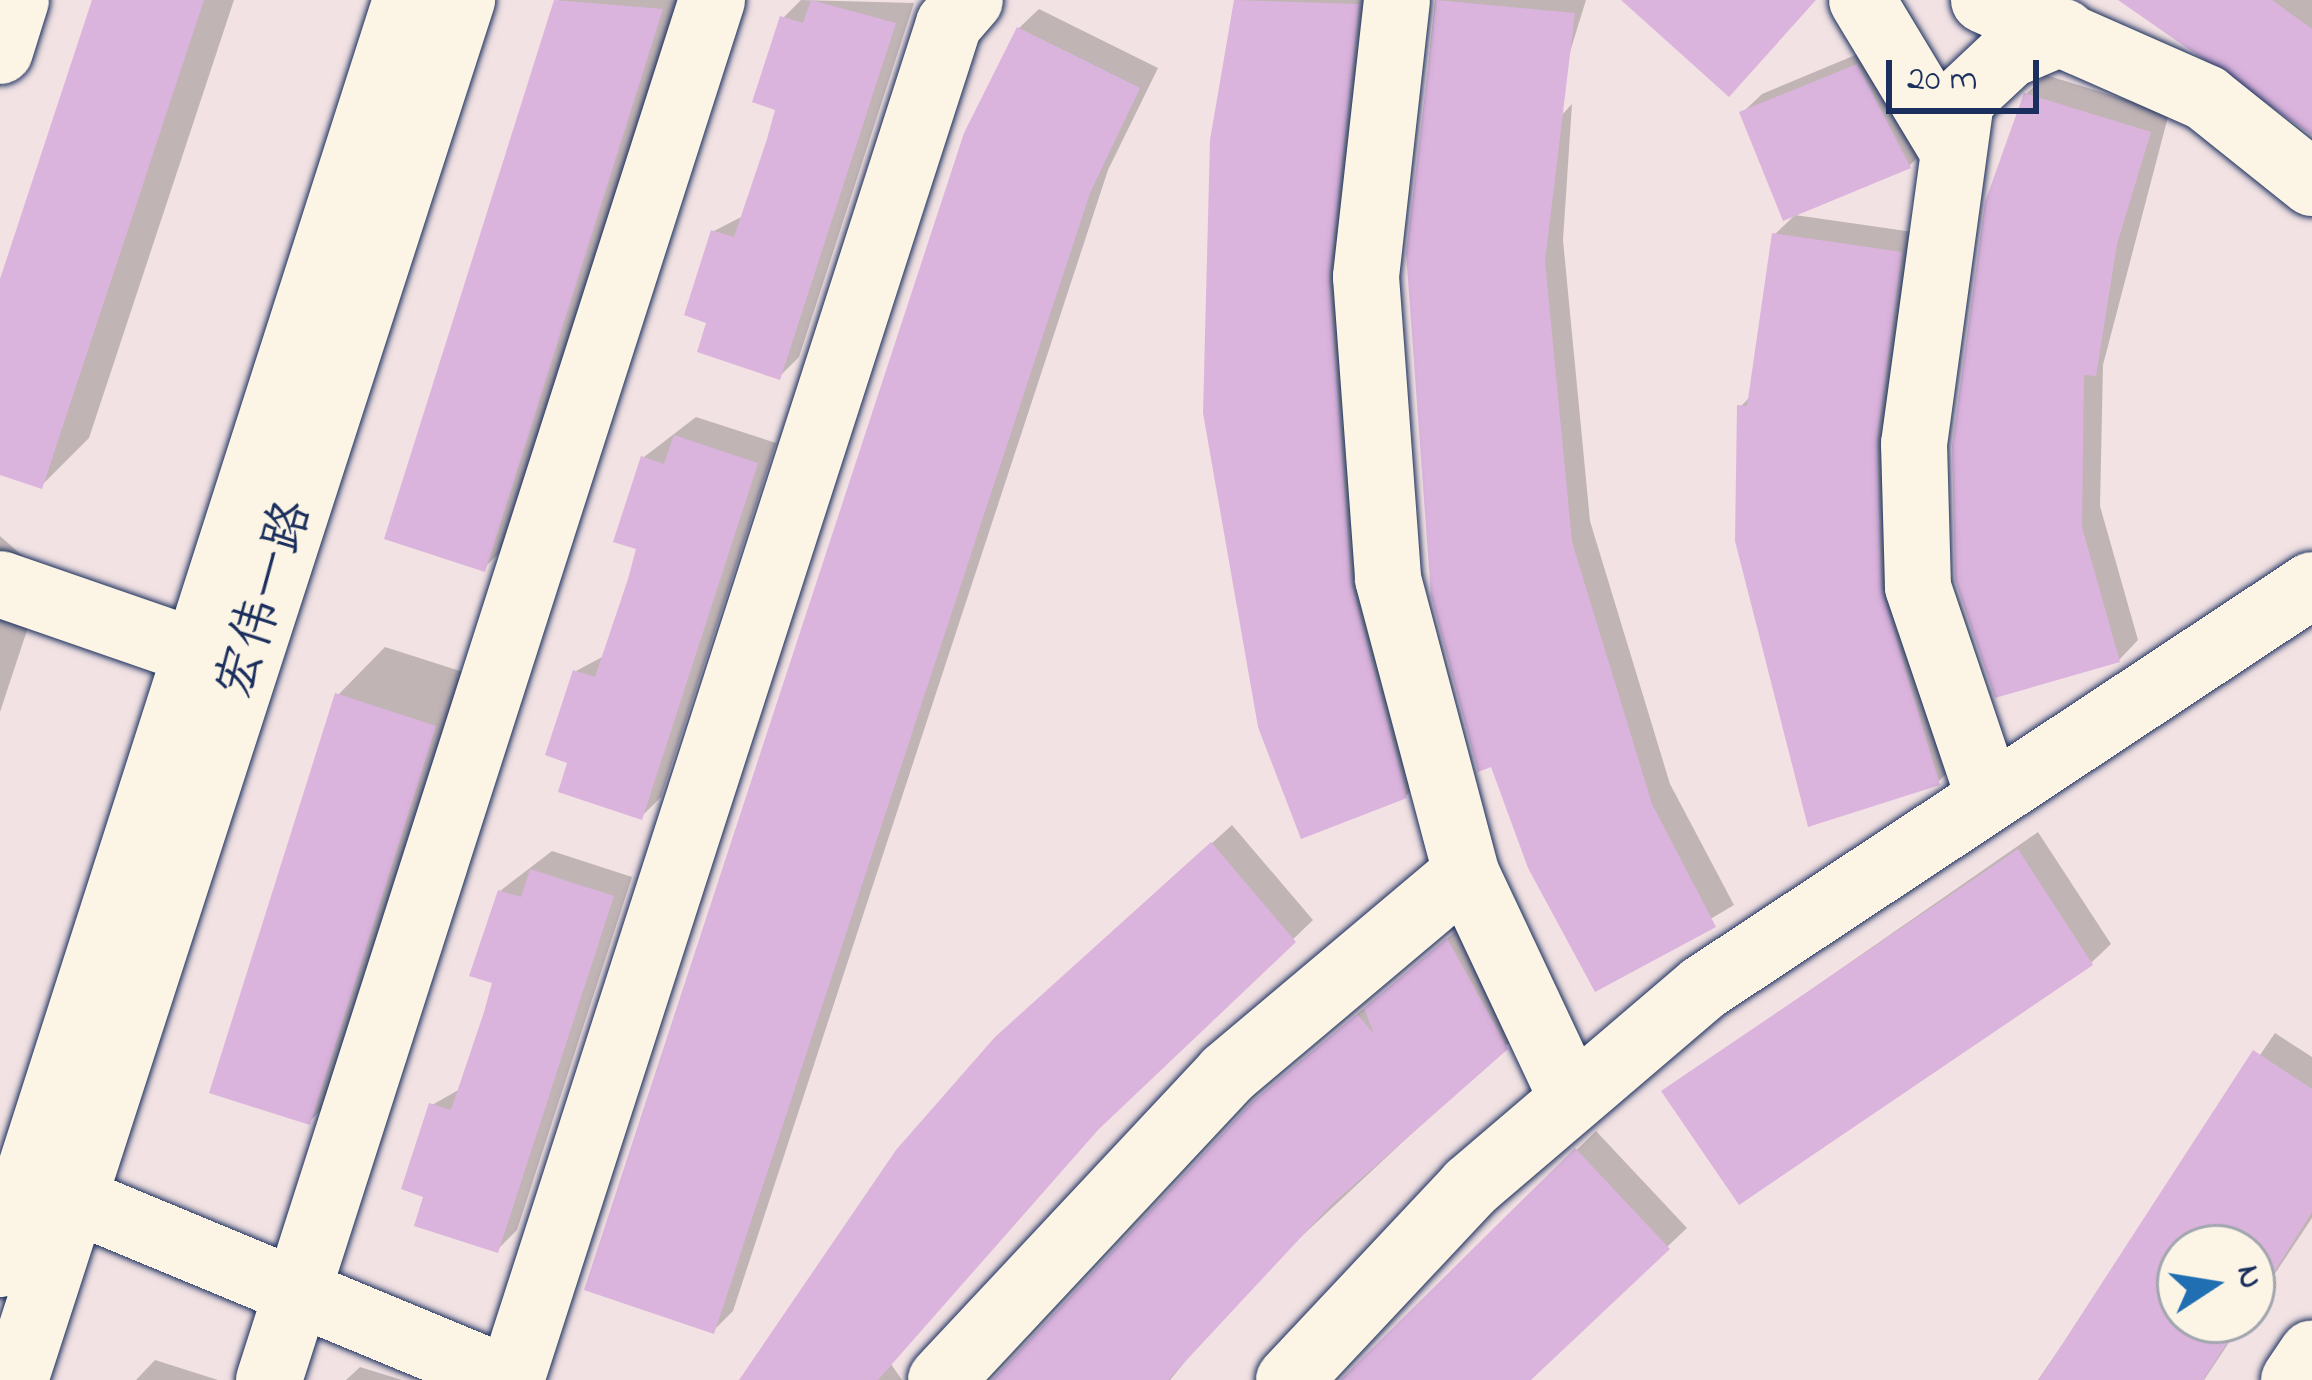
<!DOCTYPE html>
<html>
<head>
<meta charset="utf-8">
<style>
	body { margin:0 }
	#map { position:relative; width:2312px; height:1380px; overflow:hidden; background:#f2e2e3; font-family:"Indie Flower","LXGW WenKai TC",sans-serif }
	div>[style] { position:absolute }
	.shadow>* { inset:0; background:#0003 }
	.building>* { inset:0; background:#dbb4dd }
	.roads { filter:drop-shadow(0 0 3px #1b2f5e) drop-shadow(0 0 3px #1b2f5e) }
	.minor>* { height:66px; margin:-33px; padding:0 33px; transform-origin:33px; border-radius:33px; background:#fcf5e5 }
	.major>* { height:66px; margin:-33px; padding:0 33px; transform-origin:33px; border-radius:33px; background:#fcf5e5 }
	span { translate:-50% -50%; white-space:nowrap; text-align:center; line-height:1.15; -webkit-text-stroke:10px #fcf5e5; paint-order:stroke }
	.street-label { font-size:51px; color:#1b2f5e }
	.north { position:absolute; left:2156px; top:1224px; width:120px; height:120px; box-sizing:border-box; background:#fcf5e5; border:3px solid #a2a6af; border-radius:50%; rotate:78deg; font-size:33px; font-weight:700; line-height:48px; text-align:center; color:#1b2f5e }
	.north::after { content:''; display:block; margin:auto; width:42px; height:54px; background:#1f6fb2; clip-path:polygon(50% 0,100% 100%,50% 72%,0 100%) }
	.scale { position:absolute; left:1886px; top:60px; width:153px; height:54px; box-sizing:border-box; border:6px solid #1b2f5e; border-top:0; padding-left:15px; font-size:36px; line-height:42px; white-space:nowrap; color:#1b2f5e; -webkit-text-stroke:9px #fcf5e5; paint-order:stroke }
</style>
</head>
<body>
<div id="map">
	<div class="shadow">
		<i style="clip-path:polygon(95px 0,234px 0,89px 438px,41px 486px,0 472px,0 289px)"></i>
		<i style="clip-path:polygon(558px 0,696px 0,532px 521px,484px 568px,388px 537px)"></i>
		<i style="clip-path:polygon(801px 0,914px 3px,799px 357px,779px 377px,710px 321px,714px 231px,745px 215px,779px 108px,783px 18px)"></i>
		<i style="clip-path:polygon(1237px 0,1375px 0,1425px 776px,1406px 796px,1213px 141px)"></i>
		<i style="clip-path:polygon(1435px 0,1586px 0,1545px 133px,1572px 104px,1563px 240px,1590px 521px,1670px 784px,1734px 905px,1596px 987px,1409px 254px)"></i>
		<i style="clip-path:polygon(2119px 0,2312px 0,2312px 131px)"></i>
		<i style="clip-path:polygon(1039px 9px,1158px 68px,1108px 170px,733px 1311px,713px 1331px,1019px 28px)"></i>
		<i style="clip-path:polygon(1877px 46px,1929px 146px,1909px 166px,1742px 113px,1762px 94px)"></i>
		<i style="clip-path:polygon(2046px 75px,2169px 113px,2103px 365px,2100px 506px,2138px 640px,2119px 660px,1997px 694px,2026px 94px)"></i>
		<i style="clip-path:polygon(1795px 215px,1920px 233px,1957px 763px,1938px 782px,1740px 407px,1752px 395px,1775px 234px)"></i>
		<i style="clip-path:polygon(696px 417px,776px 443px,661px 797px,641px 817px,571px 762px,576px 671px,606px 655px,640px 547px,644px 457px)"></i>
		<i style="clip-path:polygon(0 536px,45px 576px,0 712px)"></i>
		<i style="clip-path:polygon(385px 647px,482px 678px,357px 1074px,309px 1122px,338px 695px)"></i>
		<i style="clip-path:polygon(1232px 825px,1313px 920px,1101px 1125px,891px 1364px,902px 1380px,742px 1380px,1019px 1018px)"></i>
		<i style="clip-path:polygon(2038px 832px,2111px 944px,2091px 963px,1665px 1091px)"></i>
		<i style="clip-path:polygon(552px 851px,632px 877px,517px 1230px,497px 1250px,427px 1195px,432px 1105px,462px 1088px,496px 982px,500px 891px)"></i>
		<i style="clip-path:polygon(1468px 921px,1525px 1028px,1244px 1290px,1170px 1380px,994px 1380px,1276px 1082px)"></i>
		<i style="clip-path:polygon(2275px 1033px,2312px 1057px,2312px 1218px,2252px 1308px,2252px 1248px,2180px 1248px,2180px 1320px,2244px 1320px,2204px 1380px,2038px 1380px)"></i>
		<i style="clip-path:polygon(1596px 1131px,1687px 1228px,1667px 1247px,1521px 1380px,1341px 1380px)"></i>
		<i style="clip-path:polygon(155px 1360px,218px 1380px,136px 1380px)"></i>
		<i style="clip-path:polygon(360px 1367px,402px 1380px,346px 1380px)"></i>
	</div>
	<div class="building">
		<i style="clip-path:polygon(92px 0,204px 0,42px 489px,0 475px,0 279px)"></i>
		<i style="clip-path:polygon(554px 0,663px 9px,485px 572px,384px 539px)"></i>
		<i style="clip-path:polygon(811px 0,896px 23px,780px 380px,697px 352px,706px 323px,684px 315px,711px 230px,734px 237px,767px 139px,775px 110px,752px 102px,780px 16px,803px 23px)"></i>
		<i style="clip-path:polygon(1234px 0,1359px 4px,1329px 279px,1351px 582px,1407px 798px,1301px 839px,1258px 727px,1203px 413px,1210px 140px)"></i>
		<i style="clip-path:polygon(1436px 0,1575px 13px,1545px 261px,1572px 542px,1652px 804px,1716px 927px,1595px 992px,1528px 868px,1491px 767px,1478px 772px,1431px 596px,1406px 253px)"></i>
		<i style="clip-path:polygon(1621px 0,1816px 0,1729px 97px)"></i>
		<i style="clip-path:polygon(2118px 0,2272px 0,2312px 29px,2312px 135px)"></i>
		<i style="clip-path:polygon(1017px 27px,1140px 88px,1090px 193px,714px 1334px,584px 1290px,964px 133px)"></i>
		<i style="clip-path:polygon(1857px 64px,1911px 168px,1783px 221px,1739px 112px)"></i>
		<i style="clip-path:polygon(2024px 93px,2151px 132px,2117px 244px,2096px 376px,2084px 375px,2082px 527px,2120px 662px,1995px 698px,1955px 580px,1952px 446px,1985px 202px)"></i>
		<i style="clip-path:polygon(1772px 233px,1902px 252px,1877px 439px,1881px 588px,1940px 785px,1808px 827px,1735px 541px,1737px 405px,1747px 406px)"></i>
		<i style="clip-path:polygon(674px 435px,758px 463px,642px 820px,558px 792px,567px 763px,545px 755px,573px 670px,595px 677px,628px 579px,636px 549px,613px 542px,641px 456px,664px 464px)"></i>
		<i style="clip-path:polygon(335px 693px,436px 726px,310px 1125px,209px 1093px)"></i>
		<i style="clip-path:polygon(1211px 842px,1296px 942px,1098px 1130px,878px 1380px,739px 1380px,896px 1150px,995px 1037px)"></i>
		<i style="clip-path:polygon(2018px 849px,2093px 965px,1739px 1205px,1661px 1091px)"></i>
		<i style="clip-path:polygon(530px 869px,614px 896px,498px 1253px,414px 1226px,423px 1197px,401px 1189px,429px 1103px,451px 1110px,484px 1012px,492px 983px,469px 976px,498px 890px,521px 897px)"></i>
		<i style="clip-path:polygon(1447px 938px,1508px 1049px,1331px 1205px,1168px 1380px,992px 1380px,1253px 1101px,1357px 1014px,1374px 1034px,1364px 1008px)"></i>
		<i style="clip-path:polygon(2253px 1050px,2312px 1089px,2312px 1212px,2283px 1258px,2252px 1305px,2252px 1248px,2180px 1248px,2180px 1320px,2242px 1320px,2203px 1380px,2039px 1380px)"></i>
		<i style="clip-path:polygon(1575px 1148px,1670px 1249px,1531px 1380px,1340px 1380px)"></i>
	</div>
	<div class="roads">
		<div class="minor">
			<i style="left:1397px;top:0;width:279px;rotate:96.4deg"></i>
			<i style="left:1366px;top:277px;width:303px;rotate:85.8deg"></i>
			<i style="left:1388px;top:579px;width:304px;rotate:75.1deg"></i>
			<i style="left:1466px;top:873px;width:246px;rotate:64.8deg"></i>
			<i style="left:1862px;top:0;width:174px;rotate:58.9deg"></i>
			<i style="left:1984px;top:0;width:243px;rotate:23.8deg"></i>
			<i style="left:2206px;top:98px;width:136px;rotate:38.7deg"></i>
			<i style="left:0;top:51px;width:53px;rotate:-72.6deg"></i>
			<i style="left:0;top:584px;width:207px;rotate:19.1deg"></i>
			<i style="left:1989px;top:797px;width:222px;rotate:-108.7deg"></i>
			<i style="left:1918px;top:587px;width:143px;rotate:-91.6deg"></i>
			<i style="left:1914px;top:444px;width:347px;rotate:-82.2deg"></i>
			<i style="left:1961px;top:100px;width:66px;rotate:-43.2deg"></i>
			<i style="left:2009px;top:55px;width:59px;rotate:-23.1deg"></i>
			<i style="left:27px;top:1180px;width:522px;rotate:22.54deg"></i>
			<i style="left:269px;top:1380px;width:1449px;rotate:-72.2deg"></i>
			<i style="left:511px;top:1380px;width:1425px;rotate:-72.1deg"></i>
			<i style="left:949px;top:24px;width:32px;rotate:-49deg"></i>
			<i style="left:941px;top:1380px;width:419px;rotate:-46.9deg"></i>
			<i style="left:1227px;top:1074px;width:312px;rotate:-40.1deg"></i>
			<i style="left:1289px;top:1380px;width:265px;rotate:-46.8deg"></i>
			<i style="left:1470px;top:1187px;width:306px;rotate:-40.5deg"></i>
			<i style="left:1703px;top:988px;width:730px;rotate:-33.49deg"></i>
			<i style="left:2294px;top:1380px;width:32px;rotate:-56deg"></i>
		</div>
		<div class="major">
			<i style="left:0;top:1264px;width:1328px;rotate:-72.19deg"></i>
			<i style="left:15px;top:1380px;width:1451px;rotate:-72.05deg"></i>
		</div>
	</div>
	<div class="street-label">
		<span style="left:267px;top:600px;rotate:-72deg">宏伟一路</span>
	</div>
	<div class="north">N</div>
	<div class="scale">20 m</div>
</div>
</body>
</html>
